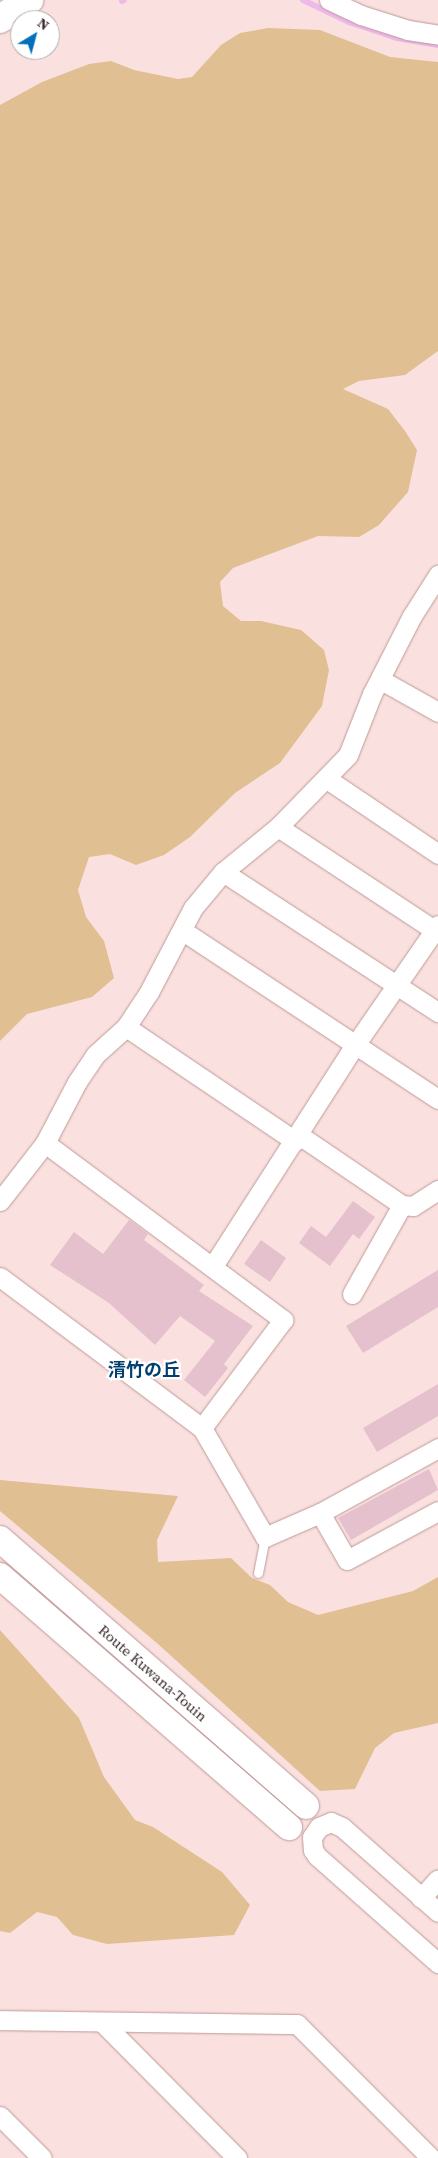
<!DOCTYPE html>
<html>
<head>
<meta charset="utf-8">
<style>
	body { margin:0 }
	#map { position:relative; width:438px; height:2158px; overflow:hidden; background:#fae1e0; font-family:"Source Serif 4","Noto Sans JP",serif }
	div>[style] { position:absolute }
	.green>* { inset:0; background:#e0bf93 }
	.stream>* { height:6px; margin:-3px; padding:0 3px; transform-origin:3px; border-radius:3px; background:#edb9ea }
	.building>* { inset:0; background:#e5c0cd }
	.roads { filter:drop-shadow(0 0 1px #bf9997) drop-shadow(0 0 1px #bf9997) }
	.service>* { height:9px; margin:-4.5px; padding:0 4.5px; transform-origin:4.5px; border-radius:4.5px; background:#fff }
	.minor>* { height:19px; margin:-9.5px; padding:0 9.5px; transform-origin:9.5px; border-radius:9.5px; background:#fff }
	.secondary>* { height:26px; margin:-13px; padding:0 13px; transform-origin:13px; border-radius:13px; background:#fff }
	.trunk>* { height:28px; margin:-14px; padding:0 14px; transform-origin:14px; border-radius:14px; background:#fff }
	span { translate:-50% -50%; white-space:nowrap; text-align:center; line-height:1.15; -webkit-text-stroke:4.5px #fff; paint-order:stroke }
	.street-label { font-size:15px; color:#382828 }
	.quarter-label { font-size:18px; color:#004070; font-weight:700 }
	.north { position:absolute; left:10px; top:10px; width:50px; height:50px; box-sizing:border-box; background:#fff; border:1px solid #afa9a9; border-radius:50%; rotate:37deg; font-size:14px; font-weight:700; line-height:20px; text-align:center; color:#382828 }
	.north::after { content:''; display:block; margin:auto; width:18px; height:22px; background:#0270bb; clip-path:polygon(50% 0,100% 100%,50% 72%,0 100%) }
</style>
</head>
<body>
<div id="map">
	<div class="green">
		<i style="clip-path:polygon(268px 28px,320px 30px,390px 57px,438px 62px,438px 351px,405px 375px,359px 381px,343px 389px,388px 409px,405px 431px,417px 450px,408px 492px,379px 525px,359px 537px,318px 536px,233px 568px,220px 582px,223px 606px,241px 621px,261px 621px,301px 630px,324px 650px,329px 670px,322px 706px,280px 763px,235px 793px,190px 837px,164px 855px,136px 865px,110px 854px,89px 857px,78px 890px,86px 917px,104px 941px,114px 978px,92px 997px,27px 1014px,0 1041px,0 105px,42px 82px,89px 64px,111px 61px,134px 70px,178px 79px,192px 77px,221px 45px,240px 33px)"></i>
		<i style="clip-path:polygon(0 1480px,178px 1496px,157px 1540px,158px 1562px,231px 1558px,252px 1578px,270px 1585px,288px 1602px,318px 1615px,413px 1591px,438px 1577px,438px 1723px,394px 1733px,375px 1748px,355px 1789px,320px 1791px,158px 1644px,0 1511px)"></i>
		<i style="clip-path:polygon(0 1630px,79px 1718px,104px 1777px,135px 1820px,153px 1827px,222px 1872px,250px 1905px,234px 1935px,107px 1944px,73px 1935px,57px 1917px,37px 1912px,10px 1933px,0 1931px)"></i>
	</div>
	<div class="stream">
		<i style="left:303px;top:0;width:51px;rotate:25.6deg"></i>
		<i style="left:349px;top:22px;width:51px;rotate:18.4deg"></i>
		<i style="left:397px;top:38px;width:42px;rotate:9.7deg"></i>
		<i style="left:122px;top:1px;width:2px;rotate:-27deg"></i>
	</div>
	<div class="building">
		<i style="clip-path:polygon(353px 1201px,375px 1217px,359px 1239px,353px 1234px,330px 1266px,299px 1243px,311px 1226px,326px 1237px)"></i>
		<i style="clip-path:polygon(129px 1220px,148px 1234px,144px 1240px,204px 1285px,199px 1291px,253px 1326px,224px 1364px,228px 1368px,205px 1397px,184px 1380px,215px 1341px,180px 1316px,155px 1345px,109px 1303px,50px 1265px,74px 1232px,103px 1254px)"></i>
		<i style="clip-path:polygon(261px 1240px,286px 1258px,270px 1282px,244px 1264px)"></i>
		<i style="clip-path:polygon(438px 1270px,438px 1307px,363px 1353px,346px 1326px)"></i>
		<i style="clip-path:polygon(438px 1384px,438px 1416px,377px 1452px,363px 1428px)"></i>
		<i style="clip-path:polygon(429px 1469px,438px 1490px,351px 1540px,338px 1518px)"></i>
	</div>
	<div class="roads">
		<div class="service">
			<i style="left:258px;top:1573px;width:37px;rotate:-79deg"></i>
		</div>
		<div class="minor">
			<i style="left:329px;top:0;width:35px;rotate:25deg"></i>
			<i style="left:361px;top:15px;width:49px;rotate:17.7deg"></i>
			<i style="left:408px;top:30px;width:30px;rotate:9deg"></i>
			<i style="left:381px;top:680px;width:65px;rotate:29.3deg"></i>
			<i style="left:327px;top:779px;width:134px;rotate:34deg"></i>
			<i style="left:278px;top:827px;width:187px;rotate:33.4deg"></i>
			<i style="left:223px;top:872px;width:257px;rotate:33.1deg"></i>
			<i style="left:183px;top:931px;width:305px;rotate:33.4deg"></i>
			<i style="left:126px;top:1027px;width:204px;rotate:34deg"></i>
			<i style="left:299px;top:1135px;width:125px;rotate:34.2deg"></i>
			<i style="left:402px;top:1205px;width:11px;rotate:5deg"></i>
			<i style="left:413px;top:1206px;width:30px;rotate:-33deg"></i>
			<i style="left:45px;top:1143px;width:297px;rotate:36.6deg"></i>
			<i style="left:283px;top:1320px;width:135px;rotate:126.9deg"></i>
			<i style="left:0;top:1201px;width:73px;rotate:-52.2deg"></i>
			<i style="left:45px;top:1143px;width:69px;rotate:-62.3deg"></i>
			<i style="left:77px;top:1082px;width:32px;rotate:-56deg"></i>
			<i style="left:95px;top:1055px;width:42px;rotate:-42.1deg"></i>
			<i style="left:126px;top:1027px;width:42px;rotate:-56.7deg"></i>
			<i style="left:149px;top:992px;width:95px;rotate:-62.4deg"></i>
			<i style="left:193px;top:908px;width:47px;rotate:-50.2deg"></i>
			<i style="left:223px;top:872px;width:71px;rotate:-39.3deg"></i>
			<i style="left:278px;top:827px;width:100px;rotate:-45.8deg"></i>
			<i style="left:348px;top:755px;width:66px;rotate:-68.5deg"></i>
			<i style="left:372px;top:694px;width:88px;rotate:-62.9deg"></i>
			<i style="left:412px;top:616px;width:49px;rotate:-57.6deg"></i>
			<i style="left:213px;top:1266px;width:263px;rotate:-57.3deg"></i>
			<i style="left:355px;top:1045px;width:146px;rotate:-55.3deg"></i>
			<i style="left:0;top:1277px;width:252px;rotate:36.8deg"></i>
			<i style="left:202px;top:1428px;width:126px;rotate:60deg"></i>
			<i style="left:265px;top:1537px;width:60px;rotate:-23.6deg"></i>
			<i style="left:320px;top:1513px;width:135px;rotate:-28.8deg"></i>
			<i style="left:352px;top:1294px;width:102px;rotate:-60.7deg"></i>
			<i style="left:320px;top:1513px;width:54px;rotate:60.1deg"></i>
			<i style="left:347px;top:1560px;width:103px;rotate:-28.3deg"></i>
			<i style="left:421px;top:1898px;width:25px;rotate:-48deg"></i>
			<i style="left:438px;top:1912px;width:128px;rotate:-138.5deg"></i>
			<i style="left:342px;top:1827px;width:12px;rotate:-156deg"></i>
			<i style="left:331px;top:1822px;width:13px;rotate:157deg"></i>
			<i style="left:319px;top:1827px;width:12px;rotate:125deg"></i>
			<i style="left:312px;top:1837px;width:13px;rotate:86deg"></i>
			<i style="left:313px;top:1850px;width:7px;rotate:56deg"></i>
			<i style="left:317px;top:1856px;width:162px;rotate:41.5deg"></i>
			<i style="left:0;top:2020px;width:297px;rotate:0.8deg"></i>
			<i style="left:297px;top:2024px;width:190px;rotate:45deg"></i>
			<i style="left:102px;top:2022px;width:192px;rotate:45.2deg"></i>
			<i style="left:0;top:2116px;width:59px;rotate:45deg"></i>
		</div>
		<div class="secondary">
			<i style="left:0;top:1539px;width:406px;rotate:41.1deg"></i>
			<i style="left:0;top:1576px;width:383px;rotate:41deg"></i>
		</div>
		<div class="trunk">
			<i style="left:0;top:19px;width:35px;rotate:-33deg"></i>
		</div>
	</div>
	<div class="street-label">
		<span style="left:153px;top:1673px;rotate:41deg">Route Kuwana-Touin</span>
	</div>
	<div class="quarter-label">
		<span style="left:144px;top:1370px">清竹の丘</span>
	</div>
	<div class="north">N</div>
</div>
</body>
</html>
